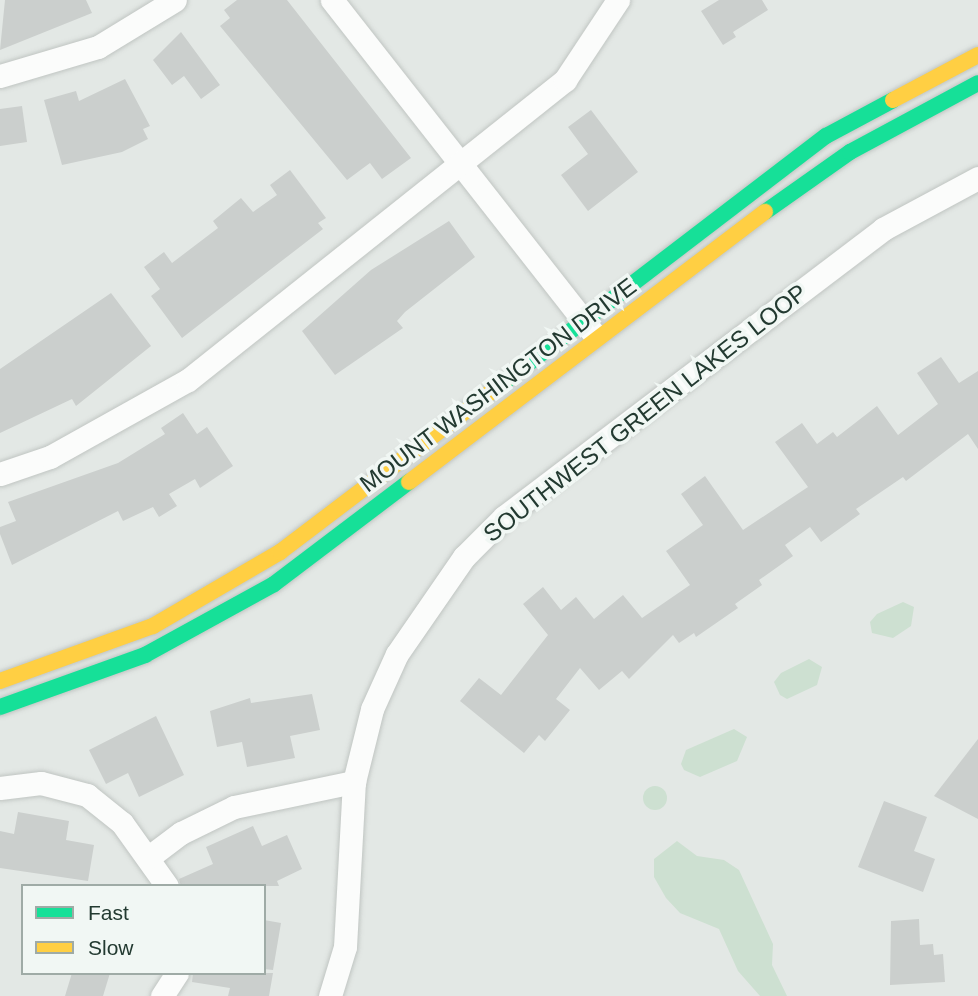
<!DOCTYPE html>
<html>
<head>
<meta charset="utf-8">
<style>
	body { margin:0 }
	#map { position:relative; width:978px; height:996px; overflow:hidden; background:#e3e8e5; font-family:Helvetica,sans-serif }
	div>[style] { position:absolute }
	.green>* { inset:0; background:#cde0d1 }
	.round { border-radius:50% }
	.building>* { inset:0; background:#cbcfcd }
	.roads { filter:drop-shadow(0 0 2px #c0c5c2) drop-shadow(0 0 2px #c0c5c2) }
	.street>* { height:23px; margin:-11.5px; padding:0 11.5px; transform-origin:11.5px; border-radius:11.5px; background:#fbfcfb }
	.fast>* { height:16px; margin:-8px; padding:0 8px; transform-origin:8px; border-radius:8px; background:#16e098 }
	.slow>* { height:16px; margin:-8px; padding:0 8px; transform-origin:8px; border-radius:8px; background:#ffcf43 }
	span { translate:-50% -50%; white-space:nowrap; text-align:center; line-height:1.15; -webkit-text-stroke:7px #f1f7f4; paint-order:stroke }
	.street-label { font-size:24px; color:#233a31 }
	.legend { position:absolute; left:21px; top:884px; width:245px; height:91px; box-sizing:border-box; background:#f1f7f4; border:2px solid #9faba6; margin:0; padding:9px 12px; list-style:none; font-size:21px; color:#233a31 }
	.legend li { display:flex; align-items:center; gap:14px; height:35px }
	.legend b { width:35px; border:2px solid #9faba6 }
</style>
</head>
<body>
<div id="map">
	<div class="green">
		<i style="clip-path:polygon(903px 602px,914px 607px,911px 626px,893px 638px,872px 633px,870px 622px,877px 614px)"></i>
		<i style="clip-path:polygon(809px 659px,822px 667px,817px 685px,787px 699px,780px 695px,774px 682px,781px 673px)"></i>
		<i style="clip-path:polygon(734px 729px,747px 737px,737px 761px,700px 777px,684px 770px,681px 764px,686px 750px)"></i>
		<i class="round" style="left:643px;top:786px;width:24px;height:24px"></i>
		<i style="clip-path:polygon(677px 841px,697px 856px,724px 860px,739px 870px,773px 944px,772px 965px,787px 996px,760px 996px,738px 971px,719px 929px,680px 913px,666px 898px,654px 877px,654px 859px)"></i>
	</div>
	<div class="building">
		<i style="clip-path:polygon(5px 0,86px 0,92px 13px,0 50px)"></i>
		<i style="clip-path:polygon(237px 0,287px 0,411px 158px,382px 179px,370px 163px,347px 180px,220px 26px,230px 18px,224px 10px)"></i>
		<i style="clip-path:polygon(719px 0,762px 0,768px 10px,733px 32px,736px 37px,723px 45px,701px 11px)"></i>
		<i style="clip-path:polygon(181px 32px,220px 85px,201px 99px,184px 76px,172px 85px,153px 60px)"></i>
		<i style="clip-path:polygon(125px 79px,150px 126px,143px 129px,148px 139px,122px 152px,62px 165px,44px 100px,76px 91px,79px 101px)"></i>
		<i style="clip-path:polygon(22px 106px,27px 142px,0 146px,0 109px)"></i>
		<i style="clip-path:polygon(591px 110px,638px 172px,588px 211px,561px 175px,588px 154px,568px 127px)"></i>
		<i style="clip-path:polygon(290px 170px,326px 218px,318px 223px,323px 229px,182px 338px,151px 296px,160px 289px,144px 267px,164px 252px,172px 263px,218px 228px,213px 221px,241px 198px,253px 212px,277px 195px,270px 185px)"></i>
		<i style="clip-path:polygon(449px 221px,475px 257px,405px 312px,397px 321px,403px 328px,335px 375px,302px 331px,371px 270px)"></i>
		<i style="clip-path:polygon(111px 293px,151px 346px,76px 406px,72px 399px,0 433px,0 369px)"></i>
		<i style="clip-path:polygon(941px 357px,959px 383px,978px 371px,978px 449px,968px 434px,906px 481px,903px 477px,856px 509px,860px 514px,821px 542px,810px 527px,785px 545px,793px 556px,759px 580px,762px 585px,735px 604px,738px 608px,696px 637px,694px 633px,679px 643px,673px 635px,629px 679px,622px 671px,599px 690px,580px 668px,556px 699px,570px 710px,545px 741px,539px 735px,524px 753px,460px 701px,479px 678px,501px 695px,548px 635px,523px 604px,543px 587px,561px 610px,576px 597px,594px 619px,623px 595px,642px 618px,690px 585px,666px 551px,703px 525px,681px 494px,705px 476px,743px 530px,808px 487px,775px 442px,802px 423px,817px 444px,833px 432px,837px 437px,877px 406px,898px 435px,938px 404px,917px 373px)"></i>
		<i style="clip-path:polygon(183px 413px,197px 434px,207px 427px,233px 466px,200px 488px,195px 479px,169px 494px,177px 506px,159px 517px,153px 507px,123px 521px,118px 511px,12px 565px,0 534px,0 527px,16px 521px,8px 502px,118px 463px,165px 434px,161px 428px)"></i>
		<i style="clip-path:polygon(312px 694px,320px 730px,290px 736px,295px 758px,247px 767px,242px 742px,217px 747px,210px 711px,250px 698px,251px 703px)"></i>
		<i style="clip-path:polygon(156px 716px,184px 775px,139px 797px,128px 773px,106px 784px,89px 750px)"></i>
		<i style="clip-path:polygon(978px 739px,978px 819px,934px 796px)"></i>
		<i style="clip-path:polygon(884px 801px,927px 817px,914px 851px,935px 859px,923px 892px,858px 867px)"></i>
		<i style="clip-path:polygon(18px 812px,69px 821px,66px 840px,94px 845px,88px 881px,0 868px,0 831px,14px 834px)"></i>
		<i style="clip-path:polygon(253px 826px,262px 846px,287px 835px,302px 869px,277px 881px,279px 886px,181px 886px,179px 879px,213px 864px,206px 847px)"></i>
		<i style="clip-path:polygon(919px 919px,920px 945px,933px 944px,934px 955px,943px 954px,945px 982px,890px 985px,891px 921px)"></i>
		<i style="clip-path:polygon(264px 920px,281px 923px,273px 970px,264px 969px)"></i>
		<i style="clip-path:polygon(72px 973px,110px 973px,103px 996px,65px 996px)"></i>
		<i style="clip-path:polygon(193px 973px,273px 973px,269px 996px,228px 996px,230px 988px,192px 982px)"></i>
	</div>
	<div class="roads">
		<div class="street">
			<i style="left:332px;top:0;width:422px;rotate:51.9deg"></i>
			<i style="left:0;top:76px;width:102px;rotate:-16.5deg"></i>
			<i style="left:98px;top:47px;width:90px;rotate:-31.4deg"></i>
			<i style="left:0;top:474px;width:53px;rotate:-18.8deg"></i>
			<i style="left:50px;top:457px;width:158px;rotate:-29.2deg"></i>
			<i style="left:188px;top:380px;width:482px;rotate:-38.5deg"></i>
			<i style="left:565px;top:80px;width:96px;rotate:-56.5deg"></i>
			<i style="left:0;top:788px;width:41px;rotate:-7deg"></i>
			<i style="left:41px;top:783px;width:48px;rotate:14.6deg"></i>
			<i style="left:87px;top:795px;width:45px;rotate:38.7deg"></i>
			<i style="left:122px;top:823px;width:77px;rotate:54.5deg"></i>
			<i style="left:149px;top:857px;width:40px;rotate:-37deg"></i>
			<i style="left:181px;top:833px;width:59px;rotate:-26.1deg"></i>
			<i style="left:234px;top:807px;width:123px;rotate:-11.8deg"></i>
			<i style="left:162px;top:996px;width:27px;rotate:-57deg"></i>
			<i style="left:330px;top:996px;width:51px;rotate:-73deg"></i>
			<i style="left:345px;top:947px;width:165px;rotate:-86.9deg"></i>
			<i style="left:354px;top:782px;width:75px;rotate:-76.1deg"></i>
			<i style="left:372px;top:709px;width:60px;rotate:-65.6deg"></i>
			<i style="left:397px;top:654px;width:118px;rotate:-55.4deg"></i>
			<i style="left:464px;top:557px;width:57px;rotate:-45deg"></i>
			<i style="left:504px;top:517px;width:476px;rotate:-37.2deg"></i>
			<i style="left:883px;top:229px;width:108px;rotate:-28.2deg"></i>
		</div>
		<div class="fast">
			<i style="left:765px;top:212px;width:104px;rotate:-35.2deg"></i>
			<i style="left:850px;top:152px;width:145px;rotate:-28.3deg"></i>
			<i style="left:504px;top:382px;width:405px;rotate:-37.4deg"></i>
			<i style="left:826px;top:136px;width:76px;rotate:-28.2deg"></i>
			<i style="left:0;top:707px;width:154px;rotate:-19.7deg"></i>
			<i style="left:145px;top:655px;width:147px;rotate:-28.8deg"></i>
			<i style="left:274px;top:584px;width:169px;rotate:-37.1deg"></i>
		</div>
		<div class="slow">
			<i style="left:893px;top:100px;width:96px;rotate:-27.9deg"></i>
			<i style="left:409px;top:482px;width:447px;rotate:-37.2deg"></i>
			<i style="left:0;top:681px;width:163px;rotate:-19.8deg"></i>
			<i style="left:153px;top:626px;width:147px;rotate:-30.2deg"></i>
			<i style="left:280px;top:552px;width:281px;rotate:-37.2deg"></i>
		</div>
	</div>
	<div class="street-label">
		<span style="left:498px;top:385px;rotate:-37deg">MOUNT WASHINGTON DRIVE</span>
		<span style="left:645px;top:413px;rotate:-38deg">SOUTHWEST GREEN LAKES LOOP</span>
	</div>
	<ul class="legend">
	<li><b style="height:9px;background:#16e098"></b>Fast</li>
	<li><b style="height:9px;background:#ffcf43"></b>Slow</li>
	</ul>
</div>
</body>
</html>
